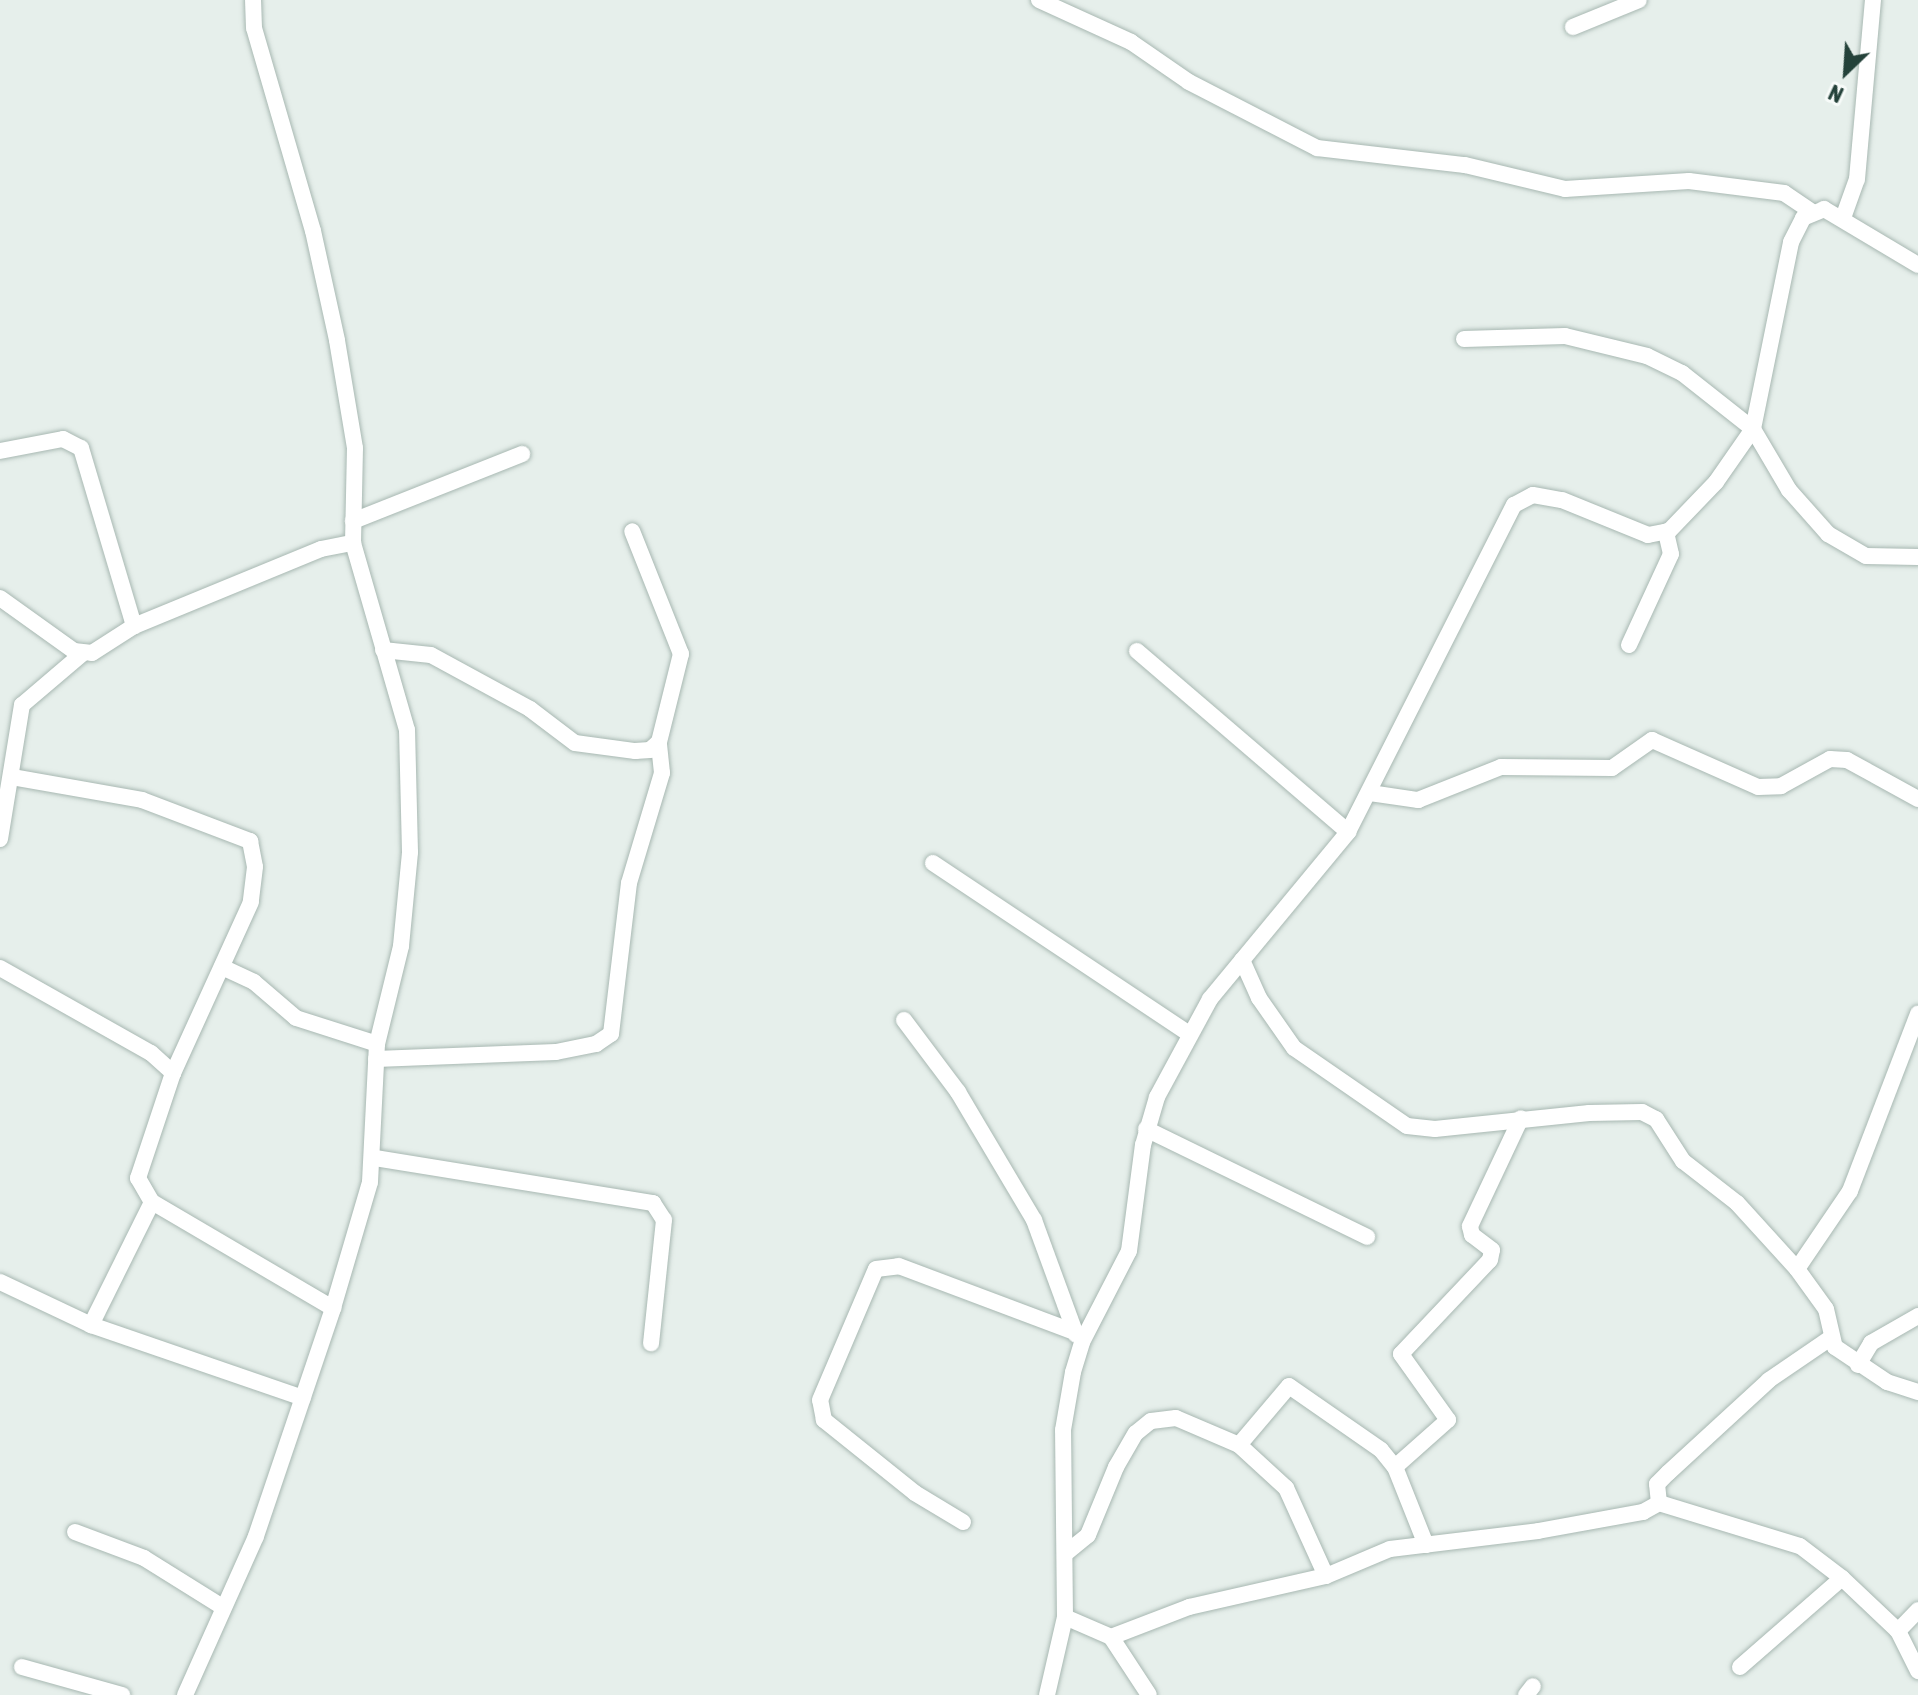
<!DOCTYPE html>
<html>
<head>
<meta charset="utf-8">
<style>
	body { margin:0 }
	#map { position:relative; width:1918px; height:1695px; overflow:hidden; background:#e6efeb; font-family:"Asap Condensed",sans-serif }
	div>[style] { position:absolute }
	.roads { filter:drop-shadow(0 0 2px #a8b8b2) drop-shadow(0 0 2px #a8b8b2) }
	.minor>* { height:16px; margin:-8px; padding:0 8px; transform-origin:8px; border-radius:8px; background:#fff }
	span { translate:-50% -50%; white-space:nowrap; text-align:center; line-height:1.15; -webkit-text-stroke:7px #f7fbf9; paint-order:stroke }
	.north { position:absolute; left:1806px; top:32px; width:80px; height:80px; -webkit-text-stroke:6px #f7fbf9; paint-order:stroke; rotate:205deg; font-size:22px; font-weight:700; line-height:32px; text-align:center; color:#24423a }
	.north::after { content:''; display:block; margin:auto; width:28px; height:36px; background:#24423a; clip-path:polygon(50% 0,100% 100%,50% 72%,0 100%) }
</style>
</head>
<body>
<div id="map">
	<div class="roads">
		<div class="minor">
			<i style="left:1039px;top:0;width:101px;rotate:24.5deg"></i>
			<i style="left:1131px;top:42px;width:70px;rotate:34.6deg"></i>
			<i style="left:1189px;top:82px;width:144px;rotate:27.3deg"></i>
			<i style="left:1317px;top:148px;width:149px;rotate:6.6deg"></i>
			<i style="left:1465px;top:165px;width:103px;rotate:13.5deg"></i>
			<i style="left:1565px;top:189px;width:124px;rotate:-3.7deg"></i>
			<i style="left:1689px;top:181px;width:96px;rotate:7.2deg"></i>
			<i style="left:1784px;top:193px;width:32px;rotate:34deg"></i>
			<i style="left:1573px;top:27px;width:71px;rotate:-22.2deg"></i>
			<i style="left:1843px;top:218px;width:41px;rotate:-70.3deg"></i>
			<i style="left:1857px;top:179px;width:180px;rotate:-84.9deg"></i>
			<i style="left:1464px;top:339px;width:101px;rotate:-1.7deg"></i>
			<i style="left:1565px;top:336px;width:84px;rotate:13.7deg"></i>
			<i style="left:1647px;top:356px;width:39px;rotate:26deg"></i>
			<i style="left:1682px;top:373px;width:90px;rotate:38.3deg"></i>
			<i style="left:1753px;top:429px;width:71px;rotate:59.5deg"></i>
			<i style="left:1789px;top:490px;width:59px;rotate:48.4deg"></i>
			<i style="left:1828px;top:534px;width:44px;rotate:30.1deg"></i>
			<i style="left:1866px;top:556px;width:52px;rotate:1.1deg"></i>
			<i style="left:0;top:451px;width:64px;rotate:-10.8deg"></i>
			<i style="left:63px;top:439px;width:20px;rotate:27deg"></i>
			<i style="left:81px;top:448px;width:186px;rotate:73.4deg"></i>
			<i style="left:353px;top:521px;width:182px;rotate:-21.6deg"></i>
			<i style="left:0;top:598px;width:91px;rotate:35.6deg"></i>
			<i style="left:74px;top:651px;width:18px;rotate:6deg"></i>
			<i style="left:92px;top:653px;width:50px;rotate:-32.7deg"></i>
			<i style="left:134px;top:626px;width:202px;rotate:-22.4deg"></i>
			<i style="left:321px;top:549px;width:33px;rotate:-11deg"></i>
			<i style="left:1629px;top:645px;width:100px;rotate:-65.2deg"></i>
			<i style="left:1671px;top:554px;width:23px;rotate:-103deg"></i>
			<i style="left:383px;top:650px;width:48px;rotate:5.9deg"></i>
			<i style="left:431px;top:655px;width:113px;rotate:28.6deg"></i>
			<i style="left:530px;top:709px;width:56px;rotate:37.1deg"></i>
			<i style="left:575px;top:743px;width:61px;rotate:7.6deg"></i>
			<i style="left:635px;top:751px;width:15px;rotate:-4deg"></i>
			<i style="left:650px;top:750px;width:12px;rotate:-42deg"></i>
			<i style="left:1137px;top:651px;width:278px;rotate:40.6deg"></i>
			<i style="left:12px;top:777px;width:132px;rotate:10deg"></i>
			<i style="left:142px;top:800px;width:116px;rotate:20.8deg"></i>
			<i style="left:250px;top:841px;width:26px;rotate:79deg"></i>
			<i style="left:255px;top:867px;width:35px;rotate:97deg"></i>
			<i style="left:251px;top:902px;width:188px;rotate:114.5deg"></i>
			<i style="left:173px;top:1073px;width:111px;rotate:108.4deg"></i>
			<i style="left:138px;top:1178px;width:28px;rotate:60deg"></i>
			<i style="left:152px;top:1202px;width:210px;rotate:30.4deg"></i>
			<i style="left:1370px;top:793px;width:49px;rotate:8.3deg"></i>
			<i style="left:1418px;top:800px;width:89px;rotate:-21.7deg"></i>
			<i style="left:1501px;top:767px;width:111px;rotate:0.5deg"></i>
			<i style="left:1612px;top:768px;width:49px;rotate:-35deg"></i>
			<i style="left:1652px;top:740px;width:116px;rotate:23.9deg"></i>
			<i style="left:1758px;top:787px;width:23px;rotate:-2deg"></i>
			<i style="left:1781px;top:786px;width:56px;rotate:-28.9deg"></i>
			<i style="left:1830px;top:759px;width:17px;rotate:3deg"></i>
			<i style="left:1847px;top:760px;width:81px;rotate:28.8deg"></i>
			<i style="left:0;top:839px;width:136px;rotate:-80.7deg"></i>
			<i style="left:22px;top:705px;width:80px;rotate:-40.4deg"></i>
			<i style="left:933px;top:863px;width:308px;rotate:33.7deg"></i>
			<i style="left:1242px;top:960px;width:42px;rotate:65.9deg"></i>
			<i style="left:1259px;top:998px;width:61px;rotate:55deg"></i>
			<i style="left:1294px;top:1048px;width:137px;rotate:34.6deg"></i>
			<i style="left:1407px;top:1126px;width:28px;rotate:6deg"></i>
			<i style="left:1435px;top:1129px;width:155px;rotate:-5.9deg"></i>
			<i style="left:1589px;top:1113px;width:53px;rotate:-1.1deg"></i>
			<i style="left:1642px;top:1112px;width:16px;rotate:27deg"></i>
			<i style="left:1656px;top:1119px;width:50px;rotate:57.3deg"></i>
			<i style="left:1683px;top:1161px;width:68px;rotate:37.9deg"></i>
			<i style="left:1737px;top:1203px;width:89px;rotate:47.7deg"></i>
			<i style="left:1797px;top:1269px;width:49px;rotate:54.1deg"></i>
			<i style="left:1826px;top:1309px;width:39px;rotate:77deg"></i>
			<i style="left:1835px;top:1347px;width:63px;rotate:33.9deg"></i>
			<i style="left:1887px;top:1382px;width:33px;rotate:18deg"></i>
			<i style="left:222px;top:967px;width:35px;rotate:25deg"></i>
			<i style="left:254px;top:982px;width:55px;rotate:40.6deg"></i>
			<i style="left:296px;top:1018px;width:85px;rotate:17.8deg"></i>
			<i style="left:0;top:968px;width:173px;rotate:29.4deg"></i>
			<i style="left:151px;top:1053px;width:30px;rotate:42deg"></i>
			<i style="left:904px;top:1020px;width:90px;rotate:53.1deg"></i>
			<i style="left:958px;top:1092px;width:149px;rotate:59.3deg"></i>
			<i style="left:1034px;top:1220px;width:122px;rotate:69.9deg"></i>
			<i style="left:376px;top:1059px;width:180px;rotate:-2.2deg"></i>
			<i style="left:556px;top:1052px;width:41px;rotate:-11.3deg"></i>
			<i style="left:596px;top:1044px;width:18px;rotate:-34deg"></i>
			<i style="left:611px;top:1034px;width:152px;rotate:-83.2deg"></i>
			<i style="left:629px;top:883px;width:115px;rotate:-73.3deg"></i>
			<i style="left:662px;top:773px;width:31px;rotate:-96deg"></i>
			<i style="left:659px;top:742px;width:91px;rotate:-76deg"></i>
			<i style="left:681px;top:654px;width:132px;rotate:-111.7deg"></i>
			<i style="left:1146px;top:1129px;width:246px;rotate:26deg"></i>
			<i style="left:375px;top:1158px;width:282px;rotate:9.2deg"></i>
			<i style="left:653px;top:1203px;width:20px;rotate:57deg"></i>
			<i style="left:664px;top:1220px;width:124px;rotate:96deg"></i>
			<i style="left:1797px;top:1269px;width:94px;rotate:-55.8deg"></i>
			<i style="left:1850px;top:1191px;width:190px;rotate:-69deg"></i>
			<i style="left:0;top:1282px;width:101px;rotate:25.3deg"></i>
			<i style="left:91px;top:1325px;width:224px;rotate:19deg"></i>
			<i style="left:91px;top:1325px;width:137px;rotate:-63.6deg"></i>
			<i style="left:1858px;top:1365px;width:26px;rotate:-59deg"></i>
			<i style="left:1871px;top:1343px;width:54px;rotate:-29.9deg"></i>
			<i style="left:1395px;top:1467px;width:71px;rotate:-41.6deg"></i>
			<i style="left:1448px;top:1420px;width:81px;rotate:-125.5deg"></i>
			<i style="left:1401px;top:1354px;width:129px;rotate:-46.6deg"></i>
			<i style="left:1490px;top:1260px;width:10px;rotate:-79deg"></i>
			<i style="left:1492px;top:1250px;width:25px;rotate:-143deg"></i>
			<i style="left:1472px;top:1235px;width:9px;rotate:-103deg"></i>
			<i style="left:1470px;top:1226px;width:119px;rotate:-64.7deg"></i>
			<i style="left:1659px;top:1503px;width:19px;rotate:-96deg"></i>
			<i style="left:1657px;top:1484px;width:16px;rotate:-45deg"></i>
			<i style="left:1668px;top:1473px;width:137px;rotate:-42.6deg"></i>
			<i style="left:1769px;top:1380px;width:76px;rotate:-34.3deg"></i>
			<i style="left:963px;top:1522px;width:56px;rotate:-148.9deg"></i>
			<i style="left:915px;top:1493px;width:117px;rotate:-141.3deg"></i>
			<i style="left:824px;top:1420px;width:20px;rotate:-101deg"></i>
			<i style="left:820px;top:1400px;width:142px;rotate:-66.9deg"></i>
			<i style="left:876px;top:1269px;width:23px;rotate:-7deg"></i>
			<i style="left:899px;top:1266px;width:185px;rotate:20.6deg"></i>
			<i style="left:75px;top:1532px;width:74px;rotate:20.6deg"></i>
			<i style="left:144px;top:1558px;width:94px;rotate:32deg"></i>
			<i style="left:1066px;top:1553px;width:28px;rotate:-39deg"></i>
			<i style="left:1088px;top:1535px;width:74px;rotate:-67.6deg"></i>
			<i style="left:1116px;top:1467px;width:39px;rotate:-60deg"></i>
			<i style="left:1136px;top:1433px;width:19px;rotate:-39deg"></i>
			<i style="left:1151px;top:1421px;width:25px;rotate:-7deg"></i>
			<i style="left:1176px;top:1418px;width:69px;rotate:23.2deg"></i>
			<i style="left:1326px;top:1576px;width:97px;rotate:-114.4deg"></i>
			<i style="left:1286px;top:1488px;width:64px;rotate:-137.5deg"></i>
			<i style="left:1239px;top:1445px;width:77px;rotate:-49.7deg"></i>
			<i style="left:1289px;top:1386px;width:112px;rotate:34.8deg"></i>
			<i style="left:1381px;top:1450px;width:22px;rotate:51deg"></i>
			<i style="left:1395px;top:1467px;width:84px;rotate:68.3deg"></i>
			<i style="left:1065px;top:1617px;width:50px;rotate:23.5deg"></i>
			<i style="left:1111px;top:1637px;width:69px;rotate:56.8deg"></i>
			<i style="left:1898px;top:1631px;width:29px;rotate:-46deg"></i>
			<i style="left:1111px;top:1637px;width:84px;rotate:-21deg"></i>
			<i style="left:1189px;top:1607px;width:140px;rotate:-12.8deg"></i>
			<i style="left:1326px;top:1576px;width:69px;rotate:-22.9deg"></i>
			<i style="left:1390px;top:1549px;width:149px;rotate:-6.9deg"></i>
			<i style="left:1538px;top:1531px;width:107px;rotate:-10.3deg"></i>
			<i style="left:1643px;top:1512px;width:18px;rotate:-29deg"></i>
			<i style="left:1659px;top:1503px;width:147px;rotate:17deg"></i>
			<i style="left:1800px;top:1546px;width:53px;rotate:37.3deg"></i>
			<i style="left:1842px;top:1578px;width:77px;rotate:43.4deg"></i>
			<i style="left:1898px;top:1631px;width:45px;rotate:63.4deg"></i>
			<i style="left:22px;top:1667px;width:104px;rotate:15.6deg"></i>
			<i style="left:1740px;top:1667px;width:135px;rotate:-41.1deg"></i>
			<i style="left:185px;top:1695px;width:174px;rotate:-65.9deg"></i>
			<i style="left:256px;top:1536px;width:241px;rotate:-71.3deg"></i>
			<i style="left:333px;top:1308px;width:131px;rotate:-73.6deg"></i>
			<i style="left:370px;top:1182px;width:138px;rotate:-87.1deg"></i>
			<i style="left:377px;top:1044px;width:101px;rotate:-76.2deg"></i>
			<i style="left:401px;top:946px;width:94px;rotate:-84.5deg"></i>
			<i style="left:410px;top:852px;width:122px;rotate:-91.4deg"></i>
			<i style="left:407px;top:730px;width:195px;rotate:-106.1deg"></i>
			<i style="left:353px;top:543px;width:95px;rotate:-88.8deg"></i>
			<i style="left:355px;top:448px;width:109px;rotate:-99.5deg"></i>
			<i style="left:337px;top:340px;width:112px;rotate:-102.4deg"></i>
			<i style="left:313px;top:231px;width:211px;rotate:-106.2deg"></i>
			<i style="left:254px;top:28px;width:28px;rotate:-92deg"></i>
			<i style="left:1047px;top:1695px;width:80px;rotate:-77deg"></i>
			<i style="left:1065px;top:1617px;width:187px;rotate:-90.6deg"></i>
			<i style="left:1063px;top:1430px;width:59px;rotate:-80.2deg"></i>
			<i style="left:1073px;top:1372px;width:31px;rotate:-73deg"></i>
			<i style="left:1082px;top:1342px;width:102px;rotate:-62.7deg"></i>
			<i style="left:1129px;top:1251px;width:107px;rotate:-82.5deg"></i>
			<i style="left:1143px;top:1145px;width:50px;rotate:-73.7deg"></i>
			<i style="left:1157px;top:1097px;width:111px;rotate:-61.6deg"></i>
			<i style="left:1210px;top:999px;width:217px;rotate:-50.4deg"></i>
			<i style="left:1348px;top:832px;width:367px;rotate:-63.1deg"></i>
			<i style="left:1514px;top:505px;width:21px;rotate:-28deg"></i>
			<i style="left:1533px;top:495px;width:29px;rotate:10deg"></i>
			<i style="left:1562px;top:500px;width:93px;rotate:22.1deg"></i>
			<i style="left:1648px;top:535px;width:21px;rotate:-11deg"></i>
			<i style="left:1669px;top:531px;width:68px;rotate:-46.2deg"></i>
			<i style="left:1716px;top:482px;width:65px;rotate:-55.1deg"></i>
			<i style="left:1753px;top:429px;width:191px;rotate:-78.5deg"></i>
			<i style="left:1791px;top:242px;width:27px;rotate:-63deg"></i>
			<i style="left:1803px;top:218px;width:23px;rotate:-23deg"></i>
			<i style="left:1824px;top:209px;width:109px;rotate:30.8deg"></i>
			<i style="left:1526px;top:1695px;width:11px;rotate:-52deg"></i>
		</div>
	</div>
	<div class="north">N</div>
</div>
</body>
</html>
